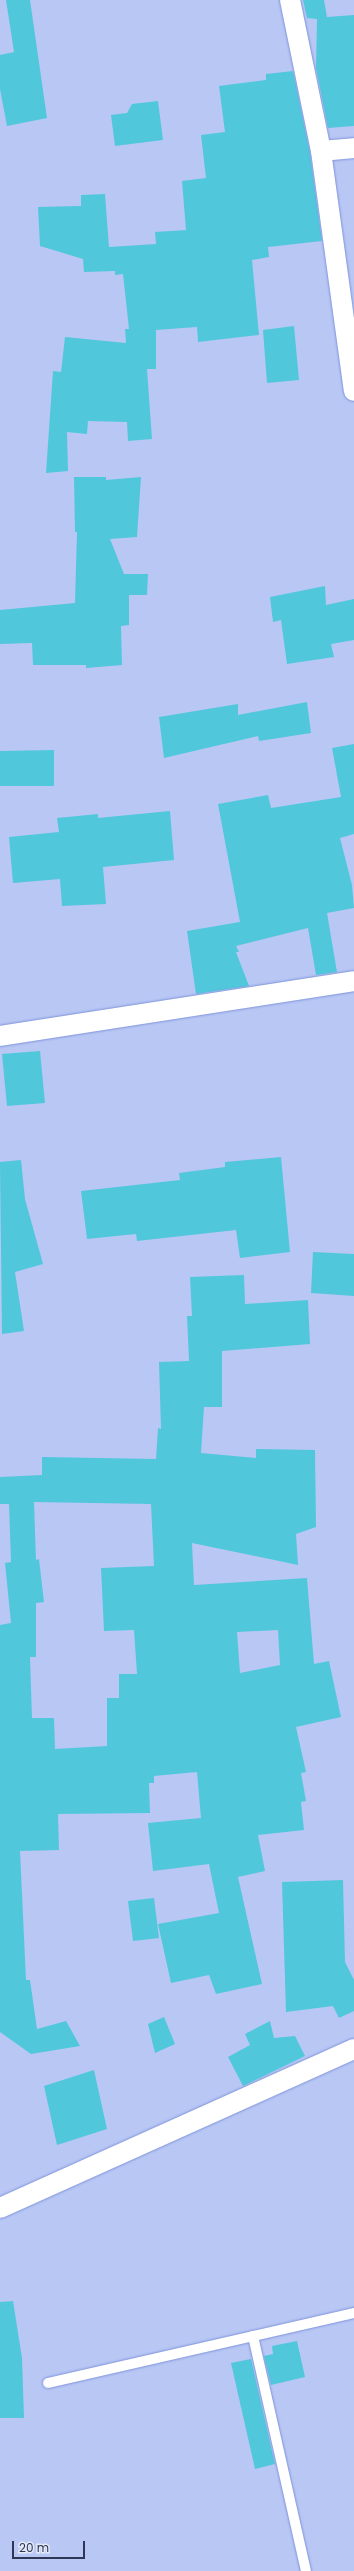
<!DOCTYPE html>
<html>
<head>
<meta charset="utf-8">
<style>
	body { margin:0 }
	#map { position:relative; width:354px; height:2571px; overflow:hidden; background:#b9c7f4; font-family:Poppins,sans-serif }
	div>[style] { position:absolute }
	.building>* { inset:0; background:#51c7dc }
	.roads { filter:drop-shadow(0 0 1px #7f94db) drop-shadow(0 0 1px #7f94db) }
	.lane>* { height:10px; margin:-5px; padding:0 5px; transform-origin:5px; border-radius:5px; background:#fff }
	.street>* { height:20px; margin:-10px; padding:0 10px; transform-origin:10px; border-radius:10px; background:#fff }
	span { translate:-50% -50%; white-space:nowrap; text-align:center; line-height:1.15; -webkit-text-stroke:3.5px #e4e9f8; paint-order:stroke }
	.scale { position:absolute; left:12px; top:2541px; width:73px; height:18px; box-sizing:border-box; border:2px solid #2e3755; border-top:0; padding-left:5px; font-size:12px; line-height:14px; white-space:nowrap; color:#2e3755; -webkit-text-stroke:3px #e4e9f8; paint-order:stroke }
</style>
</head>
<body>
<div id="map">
	<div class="building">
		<i style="clip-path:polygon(6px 0,30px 0,47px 118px,7px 126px,0 89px,0 55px,14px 52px)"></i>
		<i style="clip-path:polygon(303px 0,324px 0,327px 17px,354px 15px,354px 126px,328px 128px,316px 68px,317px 19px,307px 18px)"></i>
		<i style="clip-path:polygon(293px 71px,310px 153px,322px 241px,268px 247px,269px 257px,252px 260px,259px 335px,198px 342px,197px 327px,156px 330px,156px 369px,147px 369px,152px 439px,128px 441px,127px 422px,88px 421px,87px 434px,67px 432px,68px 471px,46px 473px,53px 371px,61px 372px,65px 337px,126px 343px,125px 329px,129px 329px,123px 274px,115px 275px,115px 271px,84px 272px,83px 259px,40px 246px,38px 207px,81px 206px,81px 195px,105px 194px,109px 247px,156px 244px,155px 232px,186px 230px,182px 181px,206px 178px,201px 135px,225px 132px,219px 86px,266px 80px,266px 74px)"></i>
		<i style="clip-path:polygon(158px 101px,163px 140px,115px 146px,111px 115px,127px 113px,132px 104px)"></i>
		<i style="clip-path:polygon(294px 326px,299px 380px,267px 383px,263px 330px)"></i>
		<i style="clip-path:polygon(74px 477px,106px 477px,106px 480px,141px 477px,137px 537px,110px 539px,124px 574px,148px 574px,147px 595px,129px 595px,129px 625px,121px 626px,122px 665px,86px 668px,86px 665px,33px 665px,32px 643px,0 644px,0 610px,75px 603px,77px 532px,75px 532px)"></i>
		<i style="clip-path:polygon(325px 586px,326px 605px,354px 599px,354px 640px,331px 644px,334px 657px,287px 664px,281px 620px,273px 622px,270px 597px)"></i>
		<i style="clip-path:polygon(307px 702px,311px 733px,259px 741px,258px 736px,164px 758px,159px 717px,238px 704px,238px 715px)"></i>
		<i style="clip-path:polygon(354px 744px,354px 834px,340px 838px,352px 885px,354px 908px,327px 913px,337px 972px,316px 975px,308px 928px,236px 946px,239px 952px,236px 952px,249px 986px,196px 994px,187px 931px,240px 922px,218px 804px,268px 795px,271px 808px,341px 797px,332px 748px)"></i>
		<i style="clip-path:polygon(54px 750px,54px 786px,0 786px,0 751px)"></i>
		<i style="clip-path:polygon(170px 811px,174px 860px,103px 867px,106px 904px,62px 906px,60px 879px,13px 883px,9px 837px,59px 832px,57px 818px,98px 814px,98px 818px)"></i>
		<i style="clip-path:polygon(40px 1051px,45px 1103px,7px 1106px,2px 1054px)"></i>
		<i style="clip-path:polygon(281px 1157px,290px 1252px,240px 1258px,236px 1230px,137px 1241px,136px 1234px,87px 1239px,81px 1191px,180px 1180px,179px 1173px,225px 1167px,225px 1162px)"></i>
		<i style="clip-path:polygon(21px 1160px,25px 1199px,43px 1264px,15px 1272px,24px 1331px,2px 1334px,0 1162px)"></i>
		<i style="clip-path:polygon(313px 1252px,354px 1254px,354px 1296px,311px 1293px)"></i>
		<i style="clip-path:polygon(evenodd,244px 1275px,245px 1304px,308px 1300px,310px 1344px,222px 1351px,222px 1407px,204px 1407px,201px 1453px,256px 1458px,256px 1449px,315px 1450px,316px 1527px,296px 1534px,298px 1565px,192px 1543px,194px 1585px,307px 1578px,314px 1664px,329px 1661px,341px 1717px,296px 1727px,306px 1772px,301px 1773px,306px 1801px,301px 1802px,304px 1830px,258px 1835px,265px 1871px,238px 1877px,262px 1984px,216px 1994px,209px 1975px,171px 1983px,158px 1924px,219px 1913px,209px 1864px,153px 1871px,148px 1823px,201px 1818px,197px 1772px,154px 1776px,154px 1783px,149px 1783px,150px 1813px,58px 1814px,59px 1850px,20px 1851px,26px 1980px,30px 1980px,37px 2029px,66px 2021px,80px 2046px,31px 2054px,0 2032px,0 1625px,11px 1623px,5px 1563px,11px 1562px,9px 1504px,0 1504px,0 1477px,42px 1475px,42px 1457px,156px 1459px,158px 1428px,161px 1429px,159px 1362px,189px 1361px,187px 1316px,192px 1316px,190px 1277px,244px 1275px,34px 1502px,151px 1504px,154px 1566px,101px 1568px,104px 1631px,134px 1630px,137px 1674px,119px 1674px,119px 1698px,107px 1698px,107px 1746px,55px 1749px,54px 1718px,32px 1718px,30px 1657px,36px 1657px,36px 1603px,44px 1602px,39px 1559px,36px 1560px,34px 1502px,244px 1275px,278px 1630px,280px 1665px,240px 1673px,237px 1632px,278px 1630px)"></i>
		<i style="clip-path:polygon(343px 1880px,345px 1962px,354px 1980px,354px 2011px,339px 2018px,333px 2006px,286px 2012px,282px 1882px)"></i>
		<i style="clip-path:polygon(154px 1898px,159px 1938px,133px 1941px,128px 1901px)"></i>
		<i style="clip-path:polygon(164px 2017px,175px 2044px,155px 2053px,148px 2024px)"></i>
		<i style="clip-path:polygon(270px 2021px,274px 2038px,295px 2036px,305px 2056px,243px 2086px,228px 2057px,250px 2045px,245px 2034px)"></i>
		<i style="clip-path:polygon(94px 2070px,107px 2129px,57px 2145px,44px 2086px)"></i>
		<i style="clip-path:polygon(13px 2301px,22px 2358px,24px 2418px,0 2418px,0 2302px)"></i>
		<i style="clip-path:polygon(297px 2341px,305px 2377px,271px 2385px,264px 2356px,273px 2354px,272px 2346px)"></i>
		<i style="clip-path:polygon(251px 2359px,275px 2464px,255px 2469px,231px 2363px)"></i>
	</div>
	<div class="roads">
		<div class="lane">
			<i style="left:253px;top:2336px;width:241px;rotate:77.3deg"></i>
			<i style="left:48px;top:2383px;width:314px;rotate:-12.9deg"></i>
		</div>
		<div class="street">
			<i style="left:290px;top:0;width:154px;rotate:78.4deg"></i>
			<i style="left:321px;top:151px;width:33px;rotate:-5deg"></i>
			<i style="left:321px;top:151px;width:242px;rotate:82.2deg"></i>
			<i style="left:0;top:1036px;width:358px;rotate:-8.8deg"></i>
			<i style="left:0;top:2208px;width:388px;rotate:-24.2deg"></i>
		</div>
	</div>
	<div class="scale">20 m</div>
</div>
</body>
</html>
